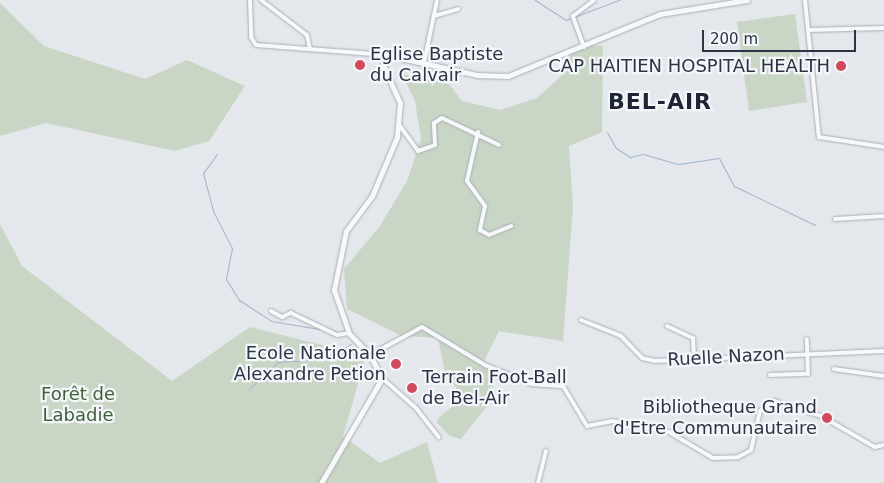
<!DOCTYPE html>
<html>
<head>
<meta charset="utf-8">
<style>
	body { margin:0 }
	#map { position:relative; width:884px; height:483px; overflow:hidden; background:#e4e7ec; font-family:"DejaVu Sans",sans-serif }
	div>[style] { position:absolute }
	.green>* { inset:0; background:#c9d6c5 }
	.stream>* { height:1px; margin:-0.5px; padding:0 0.5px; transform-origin:0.5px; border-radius:0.5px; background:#9fb4cc }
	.roads { filter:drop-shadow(0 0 1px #a9aeb7) drop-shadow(0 0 1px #a9aeb7) }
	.minor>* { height:4px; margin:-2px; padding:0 2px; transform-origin:2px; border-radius:2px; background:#f7f8fa }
	.tertiary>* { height:5px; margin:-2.5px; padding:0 2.5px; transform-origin:2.5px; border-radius:2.5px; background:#f7f8fa }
	.dots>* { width:14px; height:14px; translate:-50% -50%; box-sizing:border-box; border:2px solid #f4f6f9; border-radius:50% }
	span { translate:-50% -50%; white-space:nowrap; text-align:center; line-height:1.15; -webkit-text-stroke:4.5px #f4f6f9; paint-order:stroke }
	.poi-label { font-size:18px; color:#2b3445 }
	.left { translate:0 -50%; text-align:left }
	.right { translate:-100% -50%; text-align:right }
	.street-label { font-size:18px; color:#2b3445 }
	.park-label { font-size:18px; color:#3f6138 }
	.district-label { font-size:22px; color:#1d2536; font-weight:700; letter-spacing:1px }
	.scale { position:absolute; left:702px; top:30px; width:154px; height:22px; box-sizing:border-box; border:2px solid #2b3445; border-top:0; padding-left:6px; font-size:15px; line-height:18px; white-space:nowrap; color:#2b3445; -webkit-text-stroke:4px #f4f6f9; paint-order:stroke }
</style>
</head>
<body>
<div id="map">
	<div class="green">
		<i style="clip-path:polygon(0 3px,44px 46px,145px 79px,187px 60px,245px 86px,209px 141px,175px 151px,46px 123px,0 136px)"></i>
		<i style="clip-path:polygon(795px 14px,807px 102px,749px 111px,737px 22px)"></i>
		<i style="clip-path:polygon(580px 45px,603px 46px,602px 132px,569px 146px,573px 207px,563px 341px,499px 331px,484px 361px,493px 377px,492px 400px,461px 439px,450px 436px,437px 423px,438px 418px,459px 401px,458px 389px,446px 378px,438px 338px,402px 336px,347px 309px,344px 269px,380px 226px,407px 181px,421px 139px,415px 101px,402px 74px,449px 84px,462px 101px,500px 110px,537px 98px,568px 70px,570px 52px)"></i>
		<i style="clip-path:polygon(0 224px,22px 266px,172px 381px,250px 327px,366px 356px,343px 436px,380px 463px,427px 442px,438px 483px,0 483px)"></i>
	</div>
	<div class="stream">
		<i style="left:535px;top:0;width:37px;rotate:33deg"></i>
		<i style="left:566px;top:20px;width:57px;rotate:-20.7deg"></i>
		<i style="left:607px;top:132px;width:18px;rotate:61deg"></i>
		<i style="left:616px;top:148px;width:17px;rotate:33deg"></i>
		<i style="left:630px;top:157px;width:13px;rotate:-13deg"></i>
		<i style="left:643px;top:154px;width:37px;rotate:16deg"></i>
		<i style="left:679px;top:164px;width:40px;rotate:-8.5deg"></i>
		<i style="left:719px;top:158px;width:32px;rotate:62deg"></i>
		<i style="left:734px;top:186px;width:90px;rotate:25.7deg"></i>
		<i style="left:217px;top:154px;width:24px;rotate:126deg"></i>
		<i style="left:203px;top:173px;width:39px;rotate:75deg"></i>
		<i style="left:213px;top:211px;width:42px;rotate:62.8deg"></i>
		<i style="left:232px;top:248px;width:32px;rotate:101deg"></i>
		<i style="left:226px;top:279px;width:25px;rotate:58deg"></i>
		<i style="left:239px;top:300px;width:38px;rotate:33deg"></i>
		<i style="left:271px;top:321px;width:49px;rotate:9.5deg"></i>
		<i style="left:330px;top:330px;width:5px;rotate:11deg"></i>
		<i style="left:248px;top:390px;width:41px;rotate:-43deg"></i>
		<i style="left:278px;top:362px;width:49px;rotate:-3.5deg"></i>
		<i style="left:327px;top:359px;width:28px;rotate:-32deg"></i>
	</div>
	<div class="roads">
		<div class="minor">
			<i style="left:250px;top:0;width:37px;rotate:88deg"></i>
			<i style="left:251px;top:37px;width:9px;rotate:58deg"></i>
			<i style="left:256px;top:45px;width:131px;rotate:4.4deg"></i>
			<i style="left:261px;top:0;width:58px;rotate:37.3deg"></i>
			<i style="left:307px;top:35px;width:14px;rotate:78deg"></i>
			<i style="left:805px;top:0;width:138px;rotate:84.2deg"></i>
			<i style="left:819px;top:137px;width:66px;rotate:8.7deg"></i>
			<i style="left:434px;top:16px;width:25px;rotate:-16deg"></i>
			<i style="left:809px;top:30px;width:75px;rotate:-1.5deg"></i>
			<i style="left:584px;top:47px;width:33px;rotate:-110deg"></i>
			<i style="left:573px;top:16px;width:26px;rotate:-37deg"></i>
			<i style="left:424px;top:63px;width:64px;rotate:-78.3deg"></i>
			<i style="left:400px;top:126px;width:31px;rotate:54deg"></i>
			<i style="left:418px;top:151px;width:18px;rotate:-19deg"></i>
			<i style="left:435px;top:145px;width:22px;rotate:-93deg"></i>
			<i style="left:434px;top:123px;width:9px;rotate:-32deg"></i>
			<i style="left:442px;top:118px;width:63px;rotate:25.3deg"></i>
			<i style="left:478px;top:132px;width:50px;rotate:102.7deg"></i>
			<i style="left:467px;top:181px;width:31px;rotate:54deg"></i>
			<i style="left:485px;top:206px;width:25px;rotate:102deg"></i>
			<i style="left:480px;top:230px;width:10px;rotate:29deg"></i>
			<i style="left:489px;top:235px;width:24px;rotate:-22deg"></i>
			<i style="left:835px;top:219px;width:49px;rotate:-3.5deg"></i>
			<i style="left:271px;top:311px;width:13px;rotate:29deg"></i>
			<i style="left:282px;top:317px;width:10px;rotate:-24deg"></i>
			<i style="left:291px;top:313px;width:51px;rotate:25.6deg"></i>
			<i style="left:337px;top:335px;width:12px;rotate:-9deg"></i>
			<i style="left:581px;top:320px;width:43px;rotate:21.8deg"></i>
			<i style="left:621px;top:336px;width:30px;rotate:46deg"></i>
			<i style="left:642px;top:358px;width:13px;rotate:13deg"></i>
			<i style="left:655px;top:361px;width:229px;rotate:-2.5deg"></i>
			<i style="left:667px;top:326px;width:29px;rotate:25deg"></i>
			<i style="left:693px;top:338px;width:21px;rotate:87deg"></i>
			<i style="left:370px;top:355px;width:59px;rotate:-28.3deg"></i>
			<i style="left:422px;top:327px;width:74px;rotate:31.1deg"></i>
			<i style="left:485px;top:365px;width:51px;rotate:22deg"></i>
			<i style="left:532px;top:384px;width:31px;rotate:4deg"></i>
			<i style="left:563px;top:386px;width:47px;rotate:59deg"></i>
			<i style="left:587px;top:426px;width:25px;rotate:-11deg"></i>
			<i style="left:612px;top:421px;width:58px;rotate:10.9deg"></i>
			<i style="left:669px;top:432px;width:51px;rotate:30.6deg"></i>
			<i style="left:713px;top:458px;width:25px;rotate:-2deg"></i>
			<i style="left:738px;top:457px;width:15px;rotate:-28deg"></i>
			<i style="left:751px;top:450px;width:40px;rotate:-77deg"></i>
			<i style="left:760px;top:411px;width:17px;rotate:-36deg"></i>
			<i style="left:774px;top:401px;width:49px;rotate:17.7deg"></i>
			<i style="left:821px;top:416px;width:62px;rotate:29.9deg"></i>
			<i style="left:875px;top:447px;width:9px;rotate:-13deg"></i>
			<i style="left:834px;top:369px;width:50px;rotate:8deg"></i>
			<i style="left:770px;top:375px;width:38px;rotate:-2deg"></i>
			<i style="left:808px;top:374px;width:35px;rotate:-92deg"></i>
			<i style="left:382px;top:378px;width:45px;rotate:41.4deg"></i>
			<i style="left:416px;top:408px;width:37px;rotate:52deg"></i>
			<i style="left:538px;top:483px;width:33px;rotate:-76deg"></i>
		</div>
		<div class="tertiary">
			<i style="left:321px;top:483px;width:121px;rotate:-59.8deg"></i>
			<i style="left:382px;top:378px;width:26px;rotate:-118deg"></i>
			<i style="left:370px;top:355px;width:30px;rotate:-134deg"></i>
			<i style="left:349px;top:333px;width:46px;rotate:-109.2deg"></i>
			<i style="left:334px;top:290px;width:60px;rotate:-78.5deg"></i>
			<i style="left:346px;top:231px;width:44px;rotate:-53.4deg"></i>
			<i style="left:372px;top:196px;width:64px;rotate:-67deg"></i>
			<i style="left:397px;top:137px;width:34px;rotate:-85deg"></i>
			<i style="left:400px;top:103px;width:42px;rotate:-114.1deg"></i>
			<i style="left:383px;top:65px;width:11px;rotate:-68deg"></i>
			<i style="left:387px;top:55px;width:92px;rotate:12.5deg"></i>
			<i style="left:477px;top:75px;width:31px;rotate:2deg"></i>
			<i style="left:508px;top:76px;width:164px;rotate:-22.2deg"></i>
			<i style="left:660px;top:14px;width:88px;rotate:-9.1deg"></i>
		</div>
	</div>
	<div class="dots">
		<i style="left:360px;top:65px;background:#d1495b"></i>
		<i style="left:841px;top:66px;background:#d1495b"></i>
		<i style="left:396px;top:364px;background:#d1495b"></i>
		<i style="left:412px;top:388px;background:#d1495b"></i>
		<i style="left:827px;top:418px;background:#d1495b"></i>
	</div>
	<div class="poi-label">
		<span class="left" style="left:370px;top:65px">Eglise Baptiste<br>du Calvair</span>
		<span class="right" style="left:830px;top:66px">CAP HAITIEN HOSPITAL HEALTH</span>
		<span class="right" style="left:386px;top:364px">Ecole Nationale<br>Alexandre Petion</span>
		<span class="left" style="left:422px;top:388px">Terrain Foot-Ball<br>de Bel-Air</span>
		<span class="right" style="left:817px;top:418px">Bibliotheque Grand<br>d'Etre Communautaire</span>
	</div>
	<div class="street-label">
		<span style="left:726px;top:357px;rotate:-3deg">Ruelle Nazon</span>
	</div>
	<div class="park-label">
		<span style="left:78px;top:405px">Forêt de<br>Labadie</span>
	</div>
	<div class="district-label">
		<span style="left:660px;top:102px">BEL-AIR</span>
	</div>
	<div class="scale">200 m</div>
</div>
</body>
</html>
